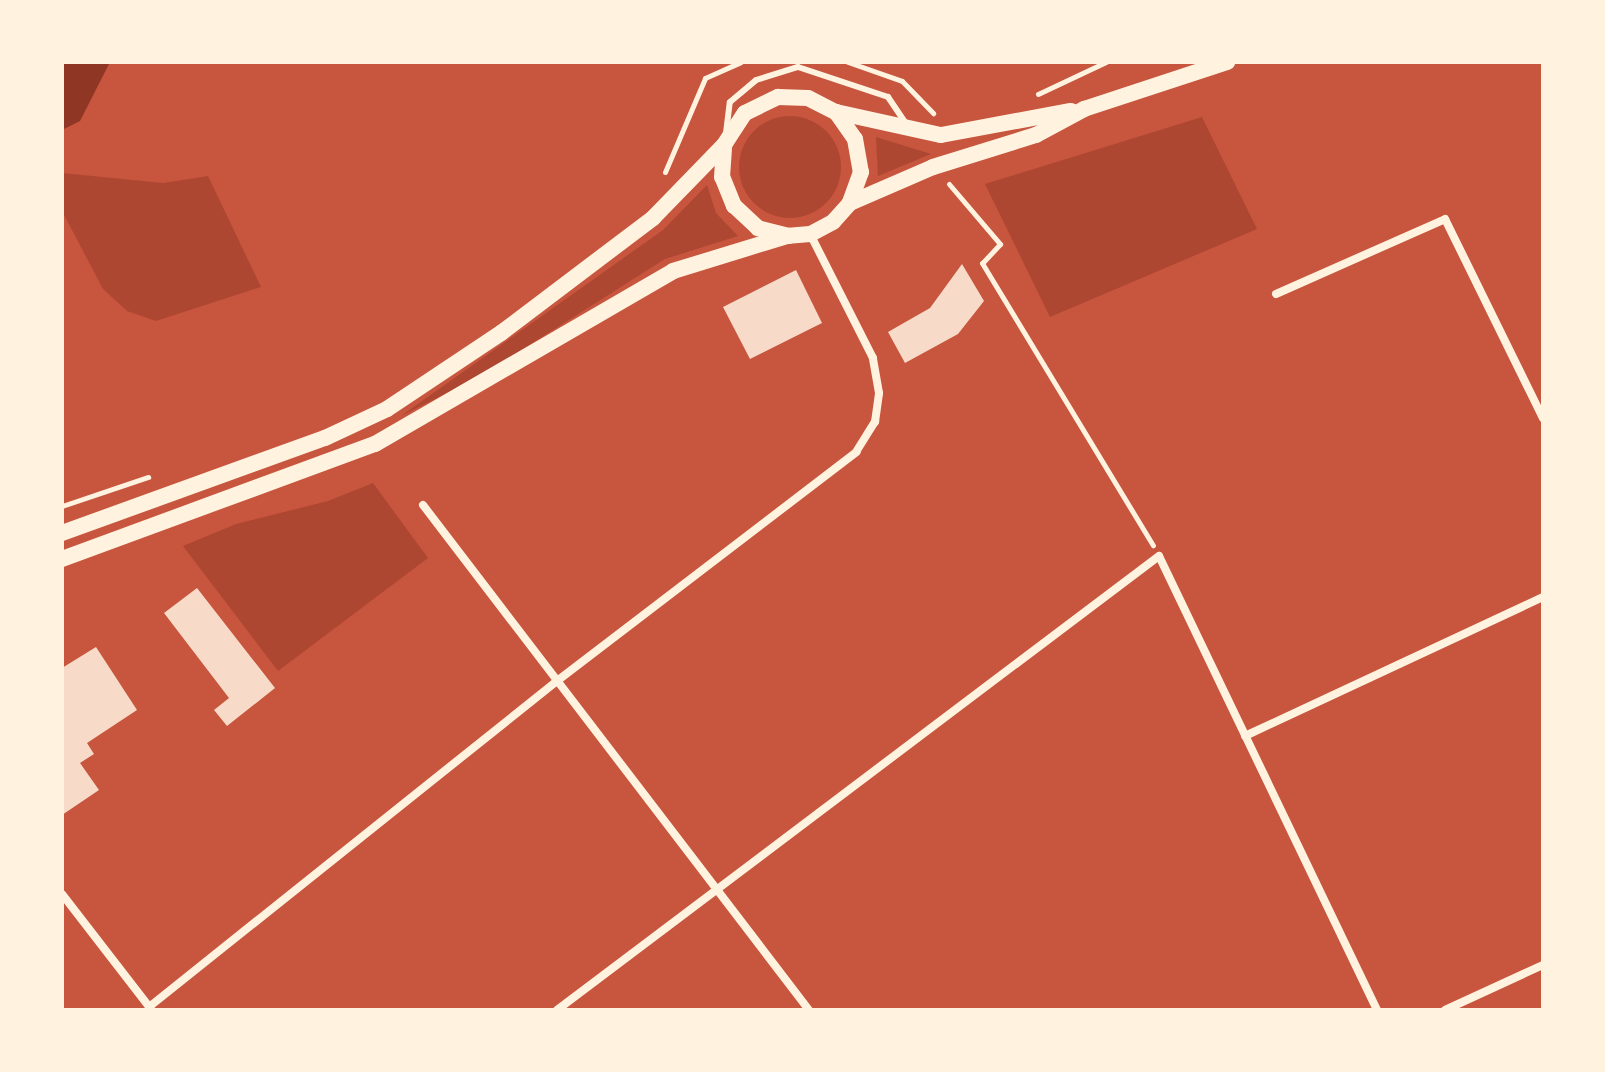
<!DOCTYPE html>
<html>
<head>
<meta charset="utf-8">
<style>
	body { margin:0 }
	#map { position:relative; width:1605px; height:1072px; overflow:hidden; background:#c8553d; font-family:"Roboto Condensed",sans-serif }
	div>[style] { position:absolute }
	.green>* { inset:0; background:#ae4732 }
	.round { border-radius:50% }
	.water>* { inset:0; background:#8f3625 }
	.building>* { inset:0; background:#f7dbc8 }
	.path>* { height:5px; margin:-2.5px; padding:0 2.5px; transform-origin:2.5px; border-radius:2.5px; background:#fff3e0 }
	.service>* { height:6px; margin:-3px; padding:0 3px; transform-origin:3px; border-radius:3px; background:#fff3e0 }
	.minor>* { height:8px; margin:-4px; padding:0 4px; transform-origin:4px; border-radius:4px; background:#fff3e0 }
	.secondary>* { height:16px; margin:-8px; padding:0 8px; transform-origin:8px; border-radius:8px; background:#fff3e0 }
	span { translate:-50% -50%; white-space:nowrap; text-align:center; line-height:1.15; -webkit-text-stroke:8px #fff3e0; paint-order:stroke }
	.frame { position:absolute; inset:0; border:64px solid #fff3e0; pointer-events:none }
</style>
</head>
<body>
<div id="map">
	<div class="green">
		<i class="round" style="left:739px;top:116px;width:102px;height:102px"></i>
		<i style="clip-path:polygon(1202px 117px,1257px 229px,1050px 317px,985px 184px)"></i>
		<i style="clip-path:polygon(876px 137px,931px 154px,878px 176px)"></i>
		<i style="clip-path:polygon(62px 173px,163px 183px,208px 176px,261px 287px,156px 321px,127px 311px,103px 289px,62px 211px)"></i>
		<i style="clip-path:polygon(707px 185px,716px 213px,738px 236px,665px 259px,477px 378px,401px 416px,663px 230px)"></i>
		<i style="clip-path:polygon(373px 483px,428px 558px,278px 671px,183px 546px,236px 524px,328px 501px)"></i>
	</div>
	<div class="water">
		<i style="clip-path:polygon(62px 62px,110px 62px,80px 121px,62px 130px)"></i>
	</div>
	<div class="building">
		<i style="clip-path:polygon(962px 264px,984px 301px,958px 334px,905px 363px,888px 332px,930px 308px)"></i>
		<i style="clip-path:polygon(796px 270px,822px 323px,750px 359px,723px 307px)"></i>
		<i style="clip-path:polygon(197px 588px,275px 688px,227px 726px,214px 710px,229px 698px,164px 613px)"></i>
		<i style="clip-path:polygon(96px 647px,137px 710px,87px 743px,94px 754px,80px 763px,99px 790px,62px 815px,62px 668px)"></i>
	</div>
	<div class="path">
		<i style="left:848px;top:62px;width:57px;rotate:19.4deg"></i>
		<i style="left:902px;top:81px;width:45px;rotate:45.9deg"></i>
		<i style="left:1038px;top:94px;width:75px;rotate:-25.2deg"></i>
		<i style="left:665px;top:172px;width:102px;rotate:-66.9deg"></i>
		<i style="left:705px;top:78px;width:39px;rotate:-24deg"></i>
		<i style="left:949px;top:184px;width:79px;rotate:49.6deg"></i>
		<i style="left:1000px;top:244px;width:26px;rotate:133deg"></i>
		<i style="left:982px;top:263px;width:330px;rotate:58.8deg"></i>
		<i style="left:62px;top:506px;width:91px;rotate:-18.6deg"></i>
	</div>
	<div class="service">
		<i style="left:726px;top:133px;width:31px;rotate:-83deg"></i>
		<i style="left:730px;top:102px;width:34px;rotate:-40deg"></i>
		<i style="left:756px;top:80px;width:44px;rotate:-17.2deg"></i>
		<i style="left:798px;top:67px;width:95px;rotate:18.4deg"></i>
		<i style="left:888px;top:97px;width:32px;rotate:56deg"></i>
	</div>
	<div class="minor">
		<i style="left:1276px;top:294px;width:185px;rotate:-23.9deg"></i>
		<i style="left:1445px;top:219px;width:222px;rotate:63.8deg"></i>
		<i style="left:423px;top:505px;width:636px;rotate:52.61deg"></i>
		<i style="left:1245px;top:736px;width:329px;rotate:-25deg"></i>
		<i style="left:62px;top:894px;width:145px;rotate:52.3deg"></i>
		<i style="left:149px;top:1007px;width:522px;rotate:-38.63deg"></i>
		<i style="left:557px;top:681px;width:377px;rotate:-37.4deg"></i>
		<i style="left:856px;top:452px;width:36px;rotate:-58deg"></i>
		<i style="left:875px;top:422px;width:29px;rotate:-82deg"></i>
		<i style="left:879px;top:393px;width:36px;rotate:-100deg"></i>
		<i style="left:873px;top:358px;width:139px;rotate:-116.9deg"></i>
		<i style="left:557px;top:1010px;width:754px;rotate:-37.02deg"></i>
		<i style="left:1159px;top:556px;width:504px;rotate:64.35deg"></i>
		<i style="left:1445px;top:1010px;width:108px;rotate:-24.7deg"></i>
	</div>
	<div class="secondary">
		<i style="left:836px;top:112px;width:107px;rotate:12.4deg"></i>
		<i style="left:941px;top:135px;width:132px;rotate:-10.5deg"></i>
		<i style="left:850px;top:203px;width:90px;rotate:-23.4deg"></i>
		<i style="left:933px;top:167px;width:108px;rotate:-17.3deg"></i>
		<i style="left:1036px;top:135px;width:55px;rotate:-28.4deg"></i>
		<i style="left:1084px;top:109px;width:151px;rotate:-18.2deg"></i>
		<i style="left:62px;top:533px;width:280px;rotate:-19.9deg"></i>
		<i style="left:325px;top:438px;width:68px;rotate:-25.1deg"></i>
		<i style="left:387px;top:409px;width:137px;rotate:-33.7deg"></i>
		<i style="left:501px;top:333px;width:191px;rotate:-37.1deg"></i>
		<i style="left:653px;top:218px;width:102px;rotate:-45.8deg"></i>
		<i style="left:724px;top:145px;width:38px;rotate:-57deg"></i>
		<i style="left:745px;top:113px;width:37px;rotate:-26deg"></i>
		<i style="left:778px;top:97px;width:30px;rotate:2deg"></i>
		<i style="left:808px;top:98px;width:31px;rotate:27deg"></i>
		<i style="left:836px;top:112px;width:33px;rotate:55deg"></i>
		<i style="left:855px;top:139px;width:34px;rotate:80deg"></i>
		<i style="left:861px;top:172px;width:33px;rotate:110deg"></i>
		<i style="left:850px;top:203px;width:25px;rotate:132deg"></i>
		<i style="left:833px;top:222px;width:26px;rotate:152deg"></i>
		<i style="left:810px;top:234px;width:21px;rotate:175deg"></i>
		<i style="left:789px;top:236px;width:32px;rotate:-166deg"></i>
		<i style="left:758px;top:228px;width:33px;rotate:-137deg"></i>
		<i style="left:734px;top:206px;width:31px;rotate:-112deg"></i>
		<i style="left:722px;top:177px;width:32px;rotate:-86deg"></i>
		<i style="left:62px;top:559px;width:333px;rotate:-20.2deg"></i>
		<i style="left:375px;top:444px;width:345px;rotate:-30.1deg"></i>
		<i style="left:673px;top:271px;width:119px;rotate:-17.1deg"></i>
	</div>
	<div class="frame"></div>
</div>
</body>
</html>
